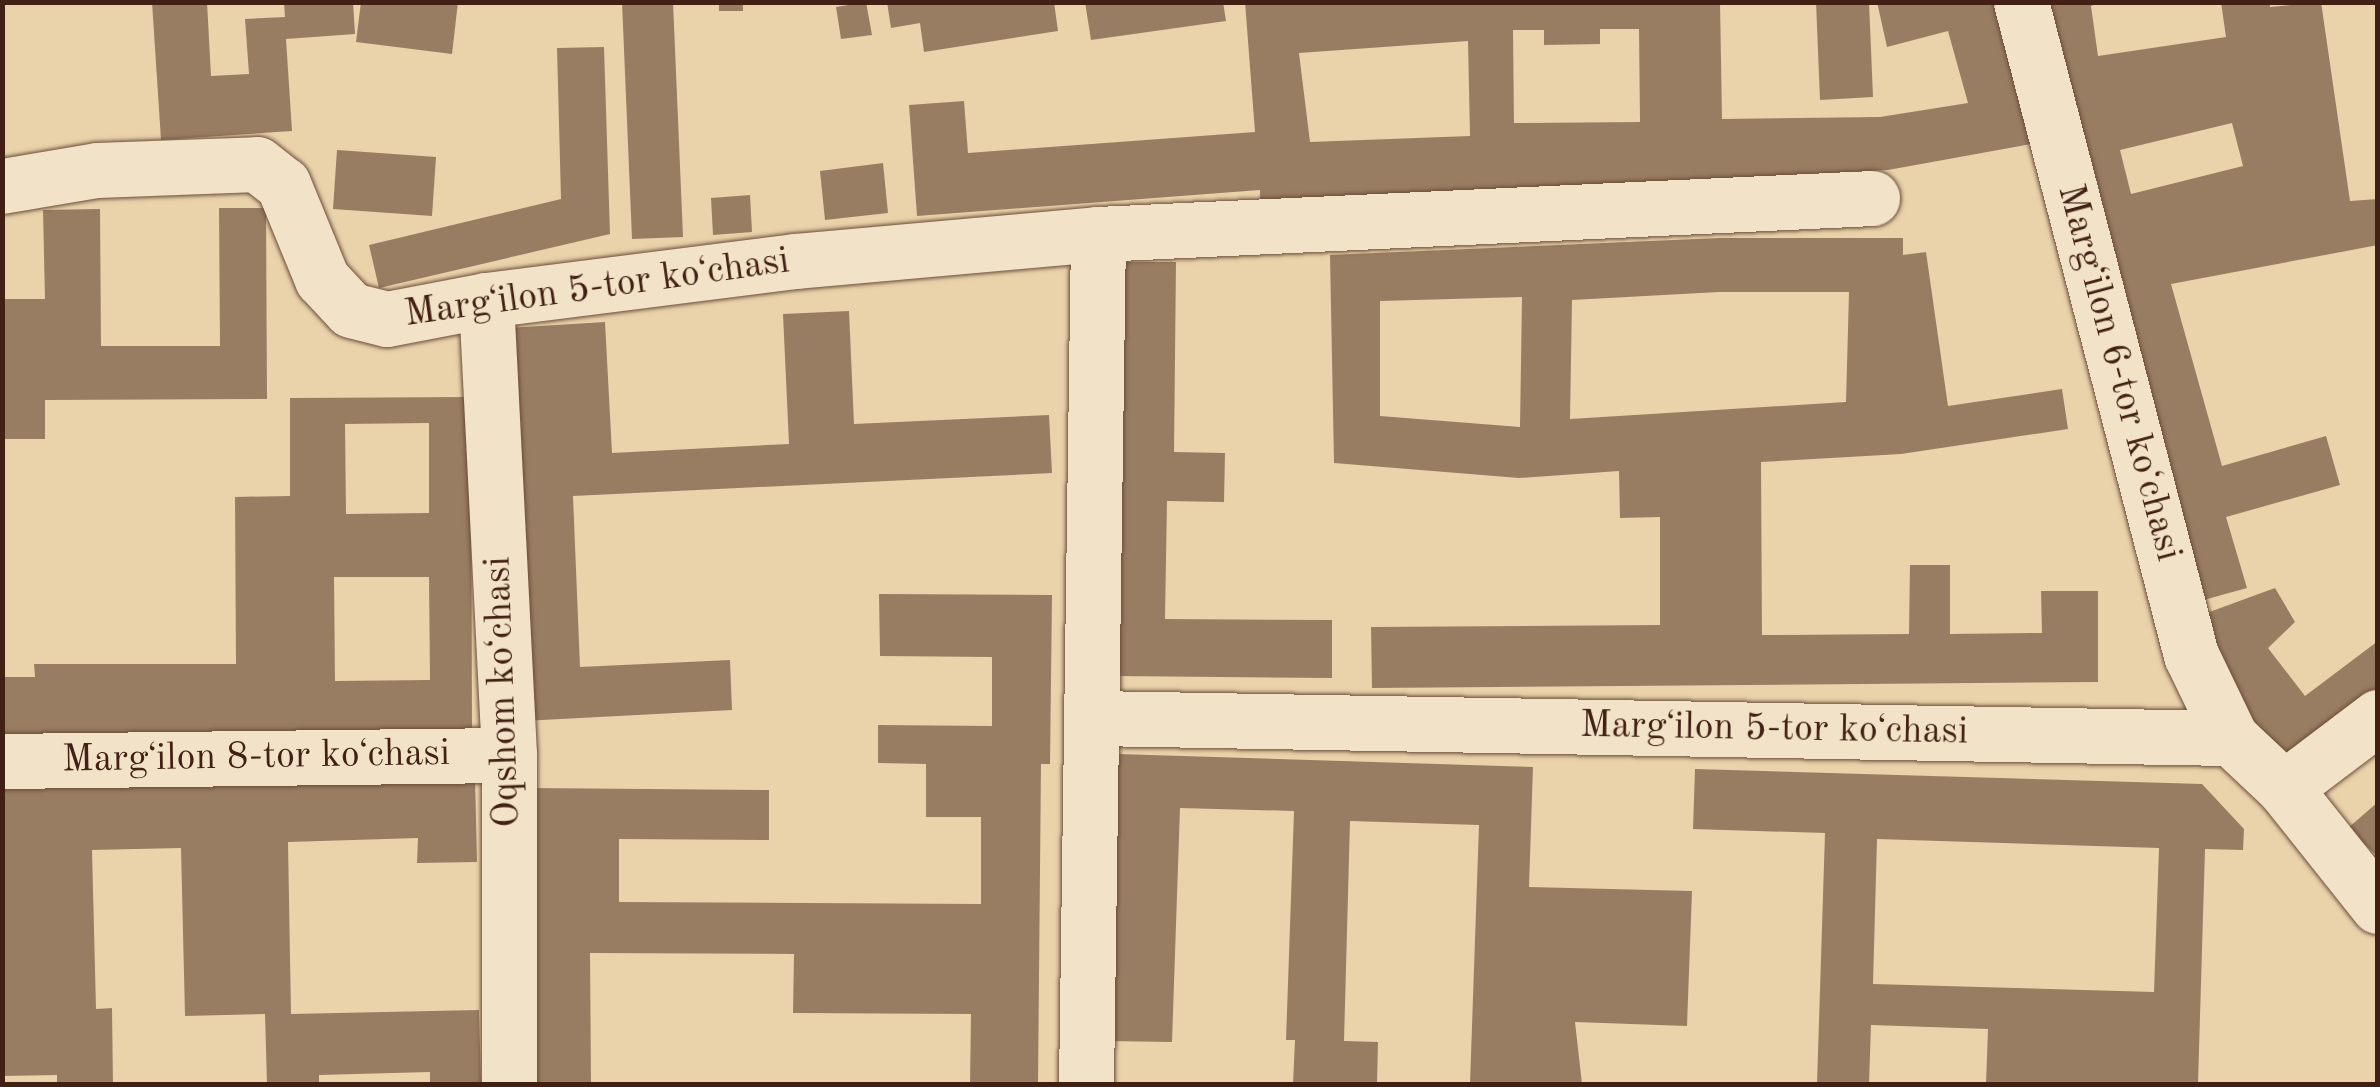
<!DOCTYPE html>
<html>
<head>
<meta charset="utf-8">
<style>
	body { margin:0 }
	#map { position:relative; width:2380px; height:1087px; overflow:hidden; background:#ead3ab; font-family:"Old Standard TT",serif }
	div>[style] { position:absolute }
	.building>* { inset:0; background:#997d62 }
	.roads { filter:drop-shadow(0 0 2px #6c4d39) drop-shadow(0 0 2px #6c4d39) }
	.minor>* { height:55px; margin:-27.5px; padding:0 27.5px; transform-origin:27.5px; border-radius:27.5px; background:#f1e2c8 }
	span { translate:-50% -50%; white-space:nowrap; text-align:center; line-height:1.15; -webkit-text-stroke:9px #f1e2c8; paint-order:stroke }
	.street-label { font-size:38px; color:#422013 }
	.frame { position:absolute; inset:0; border:5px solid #422013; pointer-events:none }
</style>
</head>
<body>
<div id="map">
	<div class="building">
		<i style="clip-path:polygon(152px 2px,207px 2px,211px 76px,249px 74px,245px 19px,285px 17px,284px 2px,353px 2px,355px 34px,286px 39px,292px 131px,161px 140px)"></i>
		<i style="clip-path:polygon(361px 2px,458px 2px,452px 54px,356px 42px)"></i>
		<i style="clip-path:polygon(622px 2px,673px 2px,683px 237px,632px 239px)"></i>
		<i style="clip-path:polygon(719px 2px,743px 2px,743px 11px,719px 11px)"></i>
		<i style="clip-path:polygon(866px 2px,872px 35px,841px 39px,836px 7px)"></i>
		<i style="clip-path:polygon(887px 2px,1054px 2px,1058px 31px,924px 52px,920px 23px,891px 28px)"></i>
		<i style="clip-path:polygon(1085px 2px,1223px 2px,1226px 21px,1091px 40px)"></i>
		<i style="clip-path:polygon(evenodd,1245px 2px,1720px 2px,1722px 119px,1880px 117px,1968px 103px,1948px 31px,1887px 47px,1877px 2px,2000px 2px,2037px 143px,1888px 170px,1260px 202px,1260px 190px,917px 216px,909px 105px,964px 101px,968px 153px,1255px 132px,1245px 2px,1600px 29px,1639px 29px,1640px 122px,1514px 123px,1513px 30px,1544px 30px,1544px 45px,1600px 44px,1600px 29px,1245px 2px,1468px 41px,1470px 136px,1310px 142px,1299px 53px,1468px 41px)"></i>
		<i style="clip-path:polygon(1816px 2px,1869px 2px,1873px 97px,1820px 100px)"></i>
		<i style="clip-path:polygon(evenodd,2029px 2px,2101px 2px,2091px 6px,2098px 56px,2226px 37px,2221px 2px,2270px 2px,2270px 7px,2321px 2px,2350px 201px,2378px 199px,2378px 245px,2171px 284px,2222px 466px,2326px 436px,2340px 485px,2226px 517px,2247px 588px,2200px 601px,2029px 2px,2232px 123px,2243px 166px,2131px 194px,2120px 150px,2232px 123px)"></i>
		<i style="clip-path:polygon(604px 47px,610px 234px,379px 288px,369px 245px,561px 199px,557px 48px)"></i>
		<i style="clip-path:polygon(337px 150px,436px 157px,432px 216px,333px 209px)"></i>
		<i style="clip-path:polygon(883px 163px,888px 213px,825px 220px,820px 171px)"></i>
		<i style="clip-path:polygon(750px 195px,752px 232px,713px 235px,711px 198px)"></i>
		<i style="clip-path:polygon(219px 208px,266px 208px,267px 399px,45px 400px,45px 439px,2px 439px,2px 299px,45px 299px,43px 210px,100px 209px,101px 346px,220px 346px)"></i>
		<i style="clip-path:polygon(evenodd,1720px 238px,1903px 238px,1903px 255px,1926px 252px,1948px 406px,2062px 389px,2068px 429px,1901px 454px,1761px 462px,1762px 635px,1909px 634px,1910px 565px,1950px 565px,1950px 634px,2042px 633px,2041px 591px,2098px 591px,2098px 682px,1372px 688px,1371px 627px,1660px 625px,1660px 517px,1620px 518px,1619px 471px,1519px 478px,1334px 463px,1330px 255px,1720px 238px,1719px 292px,1849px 292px,1846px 402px,1570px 419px,1572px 300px,1719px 292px,1720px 238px,1522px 297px,1520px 427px,1380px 416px,1380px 301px,1522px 297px)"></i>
		<i style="clip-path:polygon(1119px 262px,1176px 262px,1174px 452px,1225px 453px,1224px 502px,1167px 501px,1165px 619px,1332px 620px,1332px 678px,1115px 676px)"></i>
		<i style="clip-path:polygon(849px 311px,854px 424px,1049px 415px,1052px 473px,573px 496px,580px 667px,730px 660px,732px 710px,523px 721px,506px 328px,605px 322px,612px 453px,789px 444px,783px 314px)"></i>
		<i style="clip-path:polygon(evenodd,471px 397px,472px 735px,2px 738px,2px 677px,35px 677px,34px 664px,236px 664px,235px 497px,290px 496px,290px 398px,471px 397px,429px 423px,429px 513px,346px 514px,345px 424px,429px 423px,471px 397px,334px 577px,429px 577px,430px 680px,335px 681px,334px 577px)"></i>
		<i style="clip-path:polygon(2275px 588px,2295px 622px,2268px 648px,2305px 696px,2378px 641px,2378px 705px,2287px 771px,2199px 655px,2193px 618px)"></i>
		<i style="clip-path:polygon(879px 594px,1052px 595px,1050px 764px,1041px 764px,1038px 1084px,970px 1084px,971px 1014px,793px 1013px,794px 954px,590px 953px,591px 1084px,530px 1084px,530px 788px,769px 790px,769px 840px,619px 839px,619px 902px,981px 904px,981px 817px,926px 817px,926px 764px,878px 763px,878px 725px,992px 726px,992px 657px,880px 656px)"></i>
		<i style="clip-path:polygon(1118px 754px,1533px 767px,1529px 887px,1692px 891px,1687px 1026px,1575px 1022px,1582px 1084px,1470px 1084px,1479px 825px,1350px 821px,1344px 1041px,1378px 1042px,1377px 1084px,1293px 1084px,1295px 1040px,1286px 1040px,1294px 811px,1180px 808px,1172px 1042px,1109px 1041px)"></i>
		<i style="clip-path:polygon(evenodd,1695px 769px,2202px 784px,2244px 829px,2243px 850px,2205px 849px,2198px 1084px,1986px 1084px,1988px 1029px,1871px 1025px,1869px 1084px,1817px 1084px,1825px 833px,1693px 829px,1695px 769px,1877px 839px,2159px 848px,2154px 992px,1873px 984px,1877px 839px)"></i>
		<i style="clip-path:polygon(475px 778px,477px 862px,417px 863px,418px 838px,288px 842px,291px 1014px,479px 1010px,481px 1084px,430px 1084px,430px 1072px,319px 1075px,319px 1084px,267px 1084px,265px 1014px,185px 1016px,181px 848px,92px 850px,96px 1009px,112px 1008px,113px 1084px,57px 1084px,57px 1075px,2px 1076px,2px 788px)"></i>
		<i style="clip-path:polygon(2378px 802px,2378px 857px,2348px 828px)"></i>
	</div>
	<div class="roads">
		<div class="minor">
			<i style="left:2021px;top:2px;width:675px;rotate:75.41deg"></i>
			<i style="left:2191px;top:655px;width:92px;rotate:64.3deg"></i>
			<i style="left:2231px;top:738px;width:73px;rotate:43.3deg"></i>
			<i style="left:2284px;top:788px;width:151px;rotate:51.5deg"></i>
			<i style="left:2px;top:186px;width:96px;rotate:-9.6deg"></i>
			<i style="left:97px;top:170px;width:160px;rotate:-2.1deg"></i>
			<i style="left:257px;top:164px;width:33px;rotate:38deg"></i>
			<i style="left:283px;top:184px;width:103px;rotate:67.7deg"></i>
			<i style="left:322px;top:279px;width:42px;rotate:46.9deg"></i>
			<i style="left:351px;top:310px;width:37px;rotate:14deg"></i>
			<i style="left:387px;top:319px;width:101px;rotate:-10.9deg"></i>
			<i style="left:486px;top:300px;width:312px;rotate:-7.2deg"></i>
			<i style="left:796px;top:261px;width:303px;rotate:-5.1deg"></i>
			<i style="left:1098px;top:234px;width:775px;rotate:-2.66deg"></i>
			<i style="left:486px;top:300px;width:456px;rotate:87.1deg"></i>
			<i style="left:509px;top:755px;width:329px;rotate:90deg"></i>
			<i style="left:1094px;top:718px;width:1137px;rotate:1.01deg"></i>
			<i style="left:2px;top:761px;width:507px;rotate:-0.68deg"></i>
			<i style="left:2284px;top:788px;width:118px;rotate:-37.1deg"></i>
			<i style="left:1086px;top:1084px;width:850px;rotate:-89.19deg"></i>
		</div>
	</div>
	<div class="street-label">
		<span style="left:597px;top:289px;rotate:-8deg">Margʻilon 5-tor koʻchasi</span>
		<span style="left:2118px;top:373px;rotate:75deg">Margʻilon 6-tor koʻchasi</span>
		<span style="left:504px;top:692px;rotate:-92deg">Oqshom koʻchasi</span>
		<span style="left:1774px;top:730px;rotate:1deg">Margʻilon 5-tor koʻchasi</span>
		<span style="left:256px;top:758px;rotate:-1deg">Margʻilon 8-tor koʻchasi</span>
	</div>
	<div class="frame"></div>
</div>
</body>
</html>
